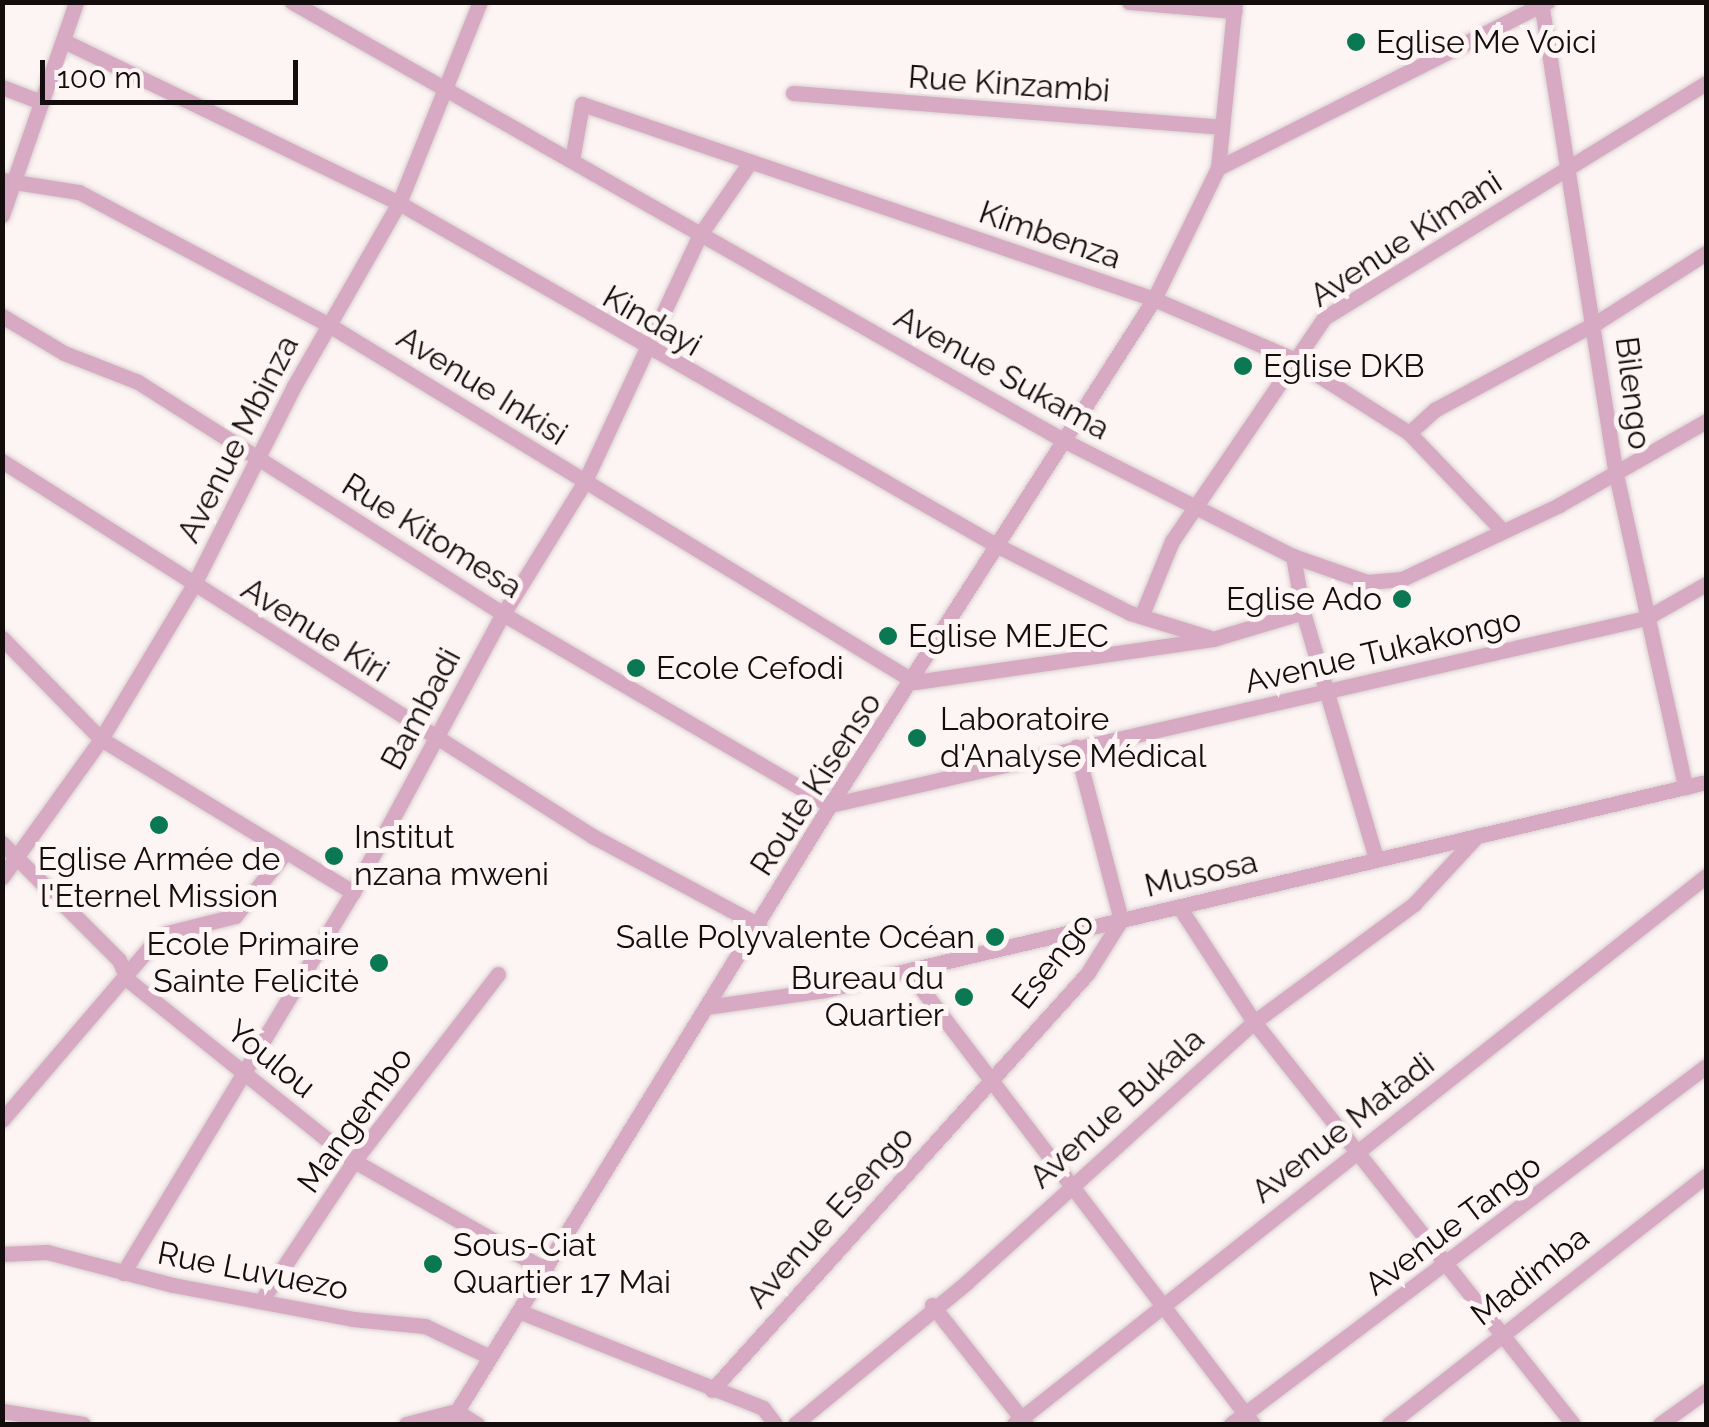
<!DOCTYPE html>
<html>
<head>
<meta charset="utf-8">
<style>
	body { margin:0 }
	#map { position:relative; width:1709px; height:1427px; overflow:hidden; background:#fdf4f4; font-family:Raleway,sans-serif }
	div>[style] { position:absolute }
	.roads { filter:drop-shadow(0 0 2px #d8cfcf) drop-shadow(0 0 2px #d8cfcf) }
	.minor>* { height:15px; margin:-7.5px; padding:0 7.5px; transform-origin:7.5px; border-radius:7.5px; background:#d7a9c2 }
	.dots>* { width:28px; height:28px; translate:-50% -50%; box-sizing:border-box; border:5px solid #fdf4f4; border-radius:50% }
	span { translate:-50% -50%; white-space:nowrap; text-align:center; line-height:1.15; -webkit-text-stroke:10px #fdf4f4; paint-order:stroke }
	.poi-label { font-size:32px; color:#140d0d }
	.left { translate:0 -50%; text-align:left }
	.right { translate:-100% -50%; text-align:right }
	.street-label { font-size:32px; color:#140d0d }
	.frame { position:absolute; inset:0; border:5px solid #140d0d; pointer-events:none }
	.scale { position:absolute; left:40px; top:60px; width:258px; height:45px; box-sizing:border-box; border:5px solid #140d0d; border-top:0; padding-left:12px; font-size:30px; line-height:35px; white-space:nowrap; color:#140d0d; -webkit-text-stroke:8px #fdf4f4; paint-order:stroke }
</style>
</head>
<body>
<div id="map">
	<div class="roads">
		<div class="minor">
			<i style="left:292px;top:2px;width:887px;rotate:29.6deg"></i>
			<i style="left:1063px;top:440px;width:258px;rotate:26.8deg"></i>
			<i style="left:1293px;top:556px;width:78px;rotate:19.4deg"></i>
			<i style="left:1367px;top:582px;width:35px;rotate:-5deg"></i>
			<i style="left:1402px;top:579px;width:174px;rotate:-25.2deg"></i>
			<i style="left:1559px;top:505px;width:169px;rotate:-29.7deg"></i>
			<i style="left:1129px;top:2px;width:106px;rotate:4.9deg"></i>
			<i style="left:1541px;top:2px;width:474px;rotate:81deg"></i>
			<i style="left:1615px;top:470px;width:325px;rotate:77.5deg"></i>
			<i style="left:66px;top:42px;width:370px;rotate:25.8deg"></i>
			<i style="left:399px;top:203px;width:688px;rotate:29.81deg"></i>
			<i style="left:996px;top:545px;width:150px;rotate:26.9deg"></i>
			<i style="left:1130px;top:613px;width:82px;rotate:17.1deg"></i>
			<i style="left:2px;top:87px;width:42px;rotate:21deg"></i>
			<i style="left:793px;top:93px;width:429px;rotate:4.5deg"></i>
			<i style="left:572px;top:160px;width:57px;rotate:-79.9deg"></i>
			<i style="left:582px;top:104px;width:604px;rotate:18.82deg"></i>
			<i style="left:1154px;top:299px;width:149px;rotate:23.3deg"></i>
			<i style="left:1291px;top:358px;width:140px;rotate:32.4deg"></i>
			<i style="left:1409px;top:433px;width:134px;rotate:46.2deg"></i>
			<i style="left:1218px;top:168px;width:369px;rotate:-26.8deg"></i>
			<i style="left:2px;top:180px;width:78px;rotate:8.9deg"></i>
			<i style="left:79px;top:192px;width:283px;rotate:28deg"></i>
			<i style="left:329px;top:325px;width:686px;rotate:31.35deg"></i>
			<i style="left:915px;top:682px;width:301px;rotate:-8.2deg"></i>
			<i style="left:1213px;top:639px;width:94px;rotate:-16.7deg"></i>
			<i style="left:2px;top:215px;width:225px;rotate:-70.8deg"></i>
			<i style="left:2px;top:316px;width:72px;rotate:30.8deg"></i>
			<i style="left:64px;top:353px;width:79px;rotate:21.4deg"></i>
			<i style="left:138px;top:382px;width:432px;rotate:32.4deg"></i>
			<i style="left:503px;top:614px;width:379px;rotate:30.3deg"></i>
			<i style="left:830px;top:805px;width:837px;rotate:-12.91deg"></i>
			<i style="left:1646px;top:618px;width:69px;rotate:-29.5deg"></i>
			<i style="left:1409px;top:433px;width:36px;rotate:-42deg"></i>
			<i style="left:1436px;top:409px;width:182px;rotate:-28.3deg"></i>
			<i style="left:1596px;top:323px;width:130px;rotate:-32.5deg"></i>
			<i style="left:2px;top:461px;width:701px;rotate:32.42deg"></i>
			<i style="left:594px;top:837px;width:187px;rotate:28.1deg"></i>
			<i style="left:1293px;top:556px;width:57px;rotate:79.9deg"></i>
			<i style="left:1303px;top:612px;width:258px;rotate:73.5deg"></i>
			<i style="left:1143px;top:612px;width:77px;rotate:-67.8deg"></i>
			<i style="left:1172px;top:541px;width:270px;rotate:-55.7deg"></i>
			<i style="left:1324px;top:318px;width:448px;rotate:-31.6deg"></i>
			<i style="left:2px;top:638px;width:141px;rotate:45.6deg"></i>
			<i style="left:101px;top:739px;width:295px;rotate:31.3deg"></i>
			<i style="left:2px;top:843px;width:165px;rotate:45deg"></i>
			<i style="left:119px;top:960px;width:22px;rotate:66deg"></i>
			<i style="left:128px;top:980px;width:290px;rotate:38.7deg"></i>
			<i style="left:354px;top:1161px;width:221px;rotate:29.6deg"></i>
			<i style="left:2px;top:877px;width:170px;rotate:-54.3deg"></i>
			<i style="left:101px;top:739px;width:179px;rotate:-59deg"></i>
			<i style="left:193px;top:586px;width:224px;rotate:-63.2deg"></i>
			<i style="left:294px;top:386px;width:211px;rotate:-60.2deg"></i>
			<i style="left:399px;top:203px;width:217px;rotate:-68.1deg"></i>
			<i style="left:1180px;top:908px;width:136px;rotate:57deg"></i>
			<i style="left:1254px;top:1022px;width:513px;rotate:51.57deg"></i>
			<i style="left:908px;top:971px;width:569px;rotate:52.71deg"></i>
			<i style="left:706px;top:1007px;width:120px;rotate:-8.1deg"></i>
			<i style="left:825px;top:990px;width:905px;rotate:-13.28deg"></i>
			<i style="left:2px;top:1120px;width:233px;rotate:-49.5deg"></i>
			<i style="left:153px;top:943px;width:17px;rotate:-36deg"></i>
			<i style="left:167px;top:933px;width:70px;rotate:-14deg"></i>
			<i style="left:235px;top:916px;width:79px;rotate:-51.7deg"></i>
			<i style="left:2px;top:1254px;width:45px;rotate:-2.5deg"></i>
			<i style="left:47px;top:1252px;width:130px;rotate:14.7deg"></i>
			<i style="left:173px;top:1285px;width:183px;rotate:10.7deg"></i>
			<i style="left:353px;top:1319px;width:72px;rotate:5.6deg"></i>
			<i style="left:425px;top:1326px;width:72px;rotate:25.5deg"></i>
			<i style="left:123px;top:1273px;width:445px;rotate:-58.9deg"></i>
			<i style="left:353px;top:892px;width:316px;rotate:-61.7deg"></i>
			<i style="left:503px;top:614px;width:154px;rotate:-58.3deg"></i>
			<i style="left:584px;top:483px;width:272px;rotate:-65deg"></i>
			<i style="left:699px;top:236px;width:90px;rotate:-55.4deg"></i>
			<i style="left:261px;top:1301px;width:168px;rotate:-56.4deg"></i>
			<i style="left:354px;top:1161px;width:236px;rotate:-52.4deg"></i>
			<i style="left:932px;top:1305px;width:152px;rotate:51.7deg"></i>
			<i style="left:521px;top:1312px;width:260px;rotate:21.6deg"></i>
			<i style="left:763px;top:1408px;width:20px;rotate:53deg"></i>
			<i style="left:712px;top:1390px;width:560px;rotate:-47.97deg"></i>
			<i style="left:1087px;top:974px;width:64px;rotate:-57.8deg"></i>
			<i style="left:1121px;top:920px;width:179px;rotate:-104.6deg"></i>
			<i style="left:2px;top:1411px;width:82px;rotate:9.1deg"></i>
			<i style="left:456px;top:1411px;width:25px;rotate:32deg"></i>
			<i style="left:406px;top:1424px;width:52px;rotate:-14.6deg"></i>
			<i style="left:449px;top:1424px;width:727px;rotate:-58.39deg"></i>
			<i style="left:830px;top:805px;width:601px;rotate:-57.37deg"></i>
			<i style="left:1154px;top:299px;width:146px;rotate:-64deg"></i>
			<i style="left:1218px;top:168px;width:167px;rotate:-84.2deg"></i>
			<i style="left:795px;top:1424px;width:223px;rotate:-39.5deg"></i>
			<i style="left:967px;top:1282px;width:387px;rotate:-42.2deg"></i>
			<i style="left:1254px;top:1022px;width:199px;rotate:-36.4deg"></i>
			<i style="left:1414px;top:904px;width:93px;rotate:-47.2deg"></i>
			<i style="left:1014px;top:1424px;width:883px;rotate:-38.38deg"></i>
			<i style="left:1231px;top:1424px;width:595px;rotate:-37deg"></i>
			<i style="left:1389px;top:1424px;width:403px;rotate:-38.1deg"></i>
			<i style="left:1660px;top:1424px;width:57px;rotate:-35.7deg"></i>
		</div>
	</div>
	<div class="dots">
		<i style="left:1356px;top:42px;background:#0a7953"></i>
		<i style="left:1243px;top:366px;background:#0a7953"></i>
		<i style="left:1402px;top:599px;background:#0a7953"></i>
		<i style="left:888px;top:636px;background:#0a7953"></i>
		<i style="left:636px;top:668px;background:#0a7953"></i>
		<i style="left:917px;top:738px;background:#0a7953"></i>
		<i style="left:159px;top:825px;background:#0a7953"></i>
		<i style="left:334px;top:856px;background:#0a7953"></i>
		<i style="left:995px;top:937px;background:#0a7953"></i>
		<i style="left:379px;top:963px;background:#0a7953"></i>
		<i style="left:964px;top:997px;background:#0a7953"></i>
		<i style="left:433px;top:1264px;background:#0a7953"></i>
	</div>
	<div class="poi-label">
		<span class="left" style="left:1376px;top:42px">Eglise Me Voici</span>
		<span class="left" style="left:1263px;top:366px">Eglise DKB</span>
		<span class="right" style="left:1382px;top:599px">Eglise Ado</span>
		<span class="left" style="left:908px;top:636px">Eglise MEJEC</span>
		<span class="left" style="left:656px;top:668px">Ecole Cefodi</span>
		<span class="left" style="left:940px;top:738px">Laboratoire<br>d'Analyse Médical</span>
		<span class="left" style="left:354px;top:856px">Institut<br>nzana mweni</span>
		<span style="left:159px;top:878px">Eglise Armée de<br>l'Eternel Mission</span>
		<span class="right" style="left:975px;top:937px">Salle Polyvalente Océan</span>
		<span class="right" style="left:359px;top:963px">Ecole Primaire<br>Sainte Felicitė</span>
		<span class="right" style="left:944px;top:997px">Bureau du<br>Quartier</span>
		<span class="left" style="left:453px;top:1264px">Sous-Ciat<br>Quartier 17 Mai</span>
	</div>
	<div class="street-label">
		<span style="left:1009px;top:84px;rotate:4deg">Rue Kinzambi</span>
		<span style="left:1050px;top:235px;rotate:19deg">Kimbenza</span>
		<span style="left:1406px;top:239px;rotate:-33deg">Avenue Kimani</span>
		<span style="left:652px;top:321px;rotate:30deg">Kindayi</span>
		<span style="left:1002px;top:373px;rotate:29deg">Avenue Sukama</span>
		<span style="left:482px;top:386px;rotate:32deg">Avenue Inkisi</span>
		<span style="left:1633px;top:393px;rotate:83deg">Bilengo</span>
		<span style="left:238px;top:439px;rotate:-63deg">Avenue Mbinza</span>
		<span style="left:432px;top:536px;rotate:32deg">Rue Kitomesa</span>
		<span style="left:315px;top:630px;rotate:32deg">Avenue Kiri</span>
		<span style="left:1383px;top:651px;rotate:-13deg">Avenue Tukakongo</span>
		<span style="left:421px;top:709px;rotate:-62deg">Bambadi</span>
		<span style="left:816px;top:784px;rotate:-57deg">Route Kisenso</span>
		<span style="left:1201px;top:874px;rotate:-13deg">Musosa</span>
		<span style="left:1053px;top:961px;rotate:-52deg">Esengo</span>
		<span style="left:271px;top:1059px;rotate:39deg">Youlou</span>
		<span style="left:1117px;top:1108px;rotate:-42deg">Avenue Bukala</span>
		<span style="left:355px;top:1120px;rotate:-54deg">Mangembo</span>
		<span style="left:1343px;top:1128px;rotate:-38deg">Avenue Matadi</span>
		<span style="left:830px;top:1217px;rotate:-48deg">Avenue Esengo</span>
		<span style="left:1453px;top:1225px;rotate:-37deg">Avenue Tango</span>
		<span style="left:253px;top:1271px;rotate:11deg">Rue Luvuezo</span>
		<span style="left:1530px;top:1276px;rotate:-38deg">Madimba</span>
	</div>
	<div class="frame"></div>
	<div class="scale">100 m</div>
</div>
</body>
</html>
